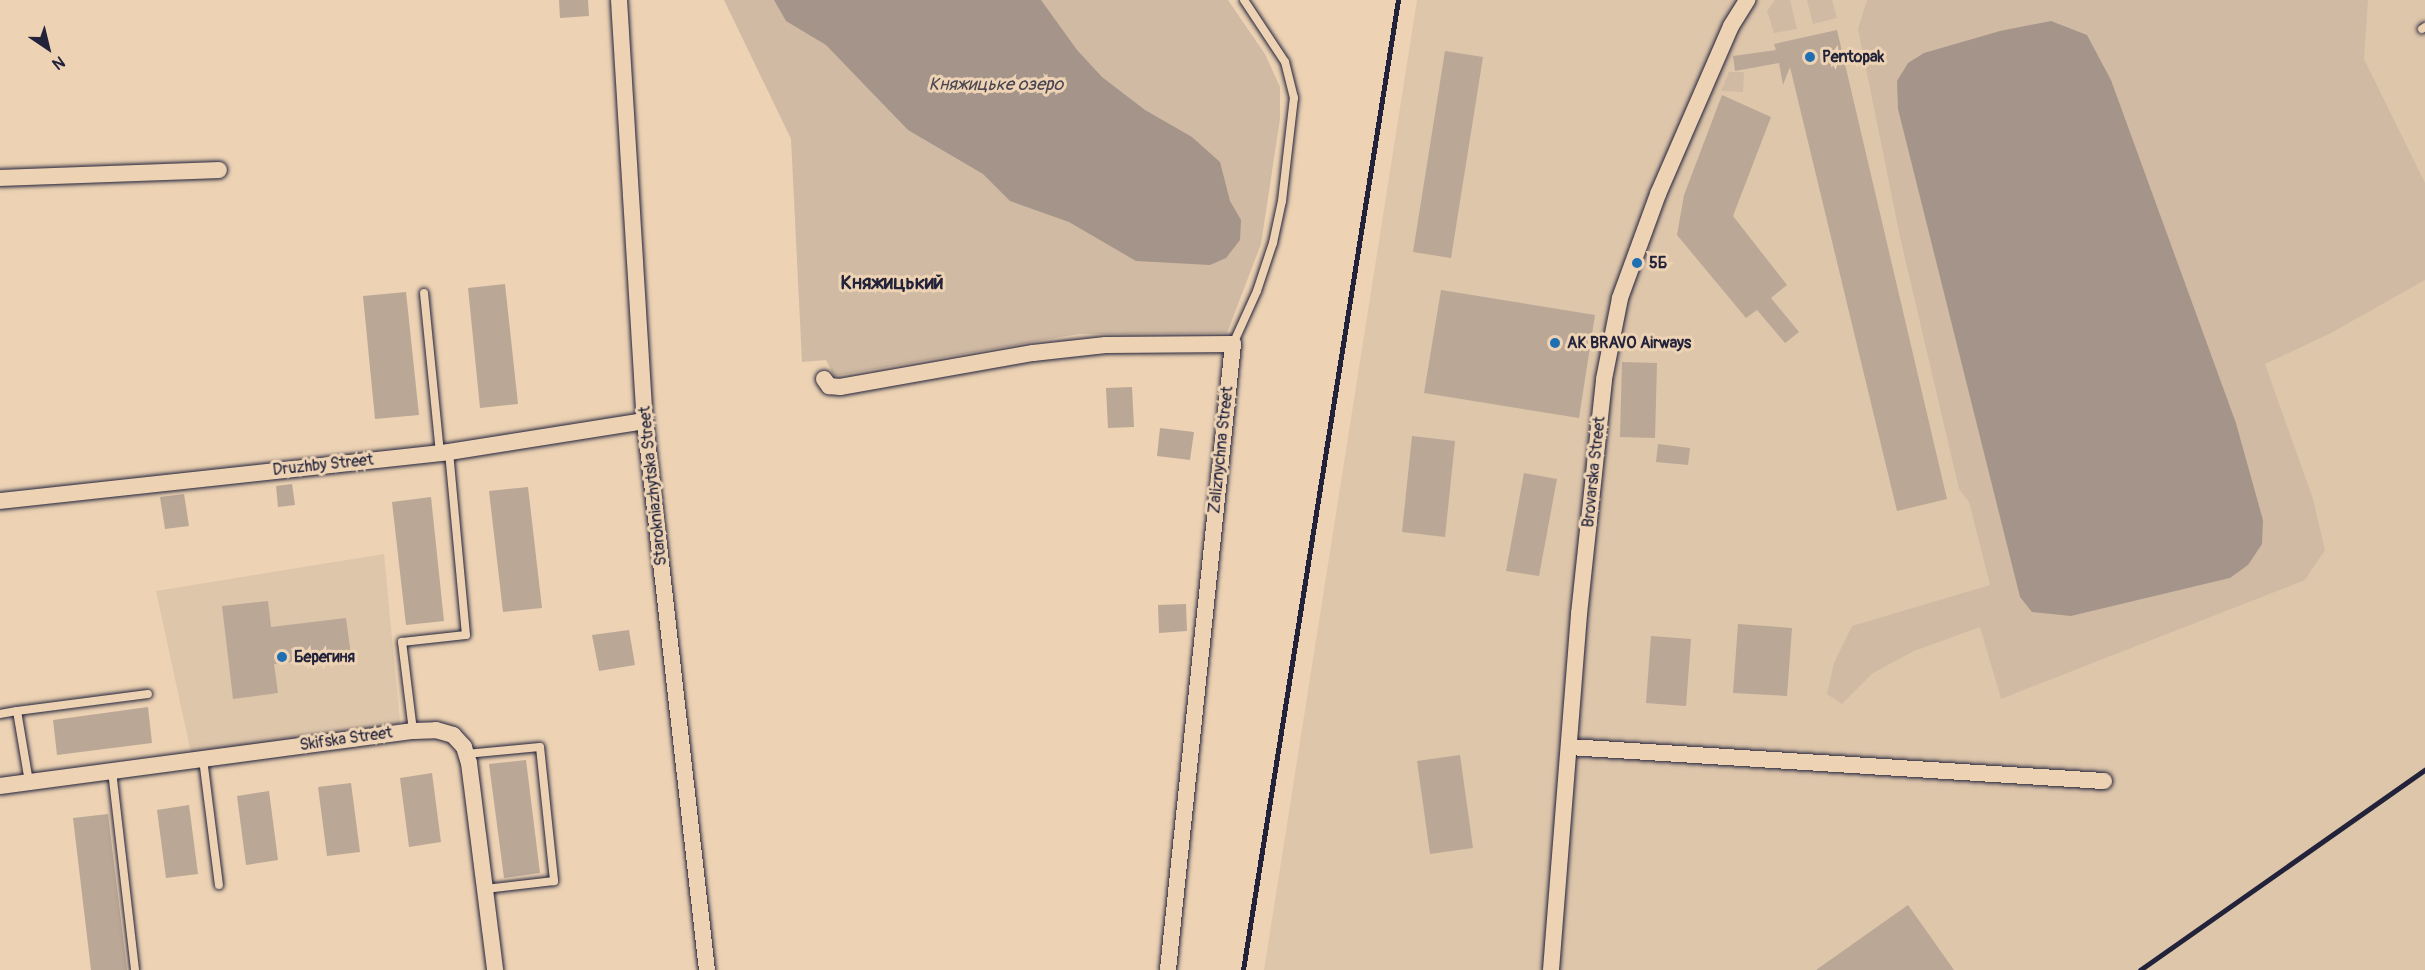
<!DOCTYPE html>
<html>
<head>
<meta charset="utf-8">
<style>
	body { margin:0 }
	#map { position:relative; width:2425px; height:970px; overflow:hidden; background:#edd3b4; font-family:Pangolin,sans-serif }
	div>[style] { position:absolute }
	.built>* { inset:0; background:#dec6ab }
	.green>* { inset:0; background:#d0baa3 }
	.water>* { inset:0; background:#a59489 }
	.building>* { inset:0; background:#baa796 }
	.roads { filter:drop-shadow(0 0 2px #22223b) drop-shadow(0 0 2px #22223b) }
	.service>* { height:8px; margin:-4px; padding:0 4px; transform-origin:4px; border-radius:4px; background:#edd3b4 }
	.minor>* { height:16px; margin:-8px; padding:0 8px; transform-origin:8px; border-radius:8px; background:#edd3b4 }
	.rail>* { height:4.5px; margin:-2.25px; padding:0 2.25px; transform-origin:2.25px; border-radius:2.25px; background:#22223b }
	.dots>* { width:16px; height:16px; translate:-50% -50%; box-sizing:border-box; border:3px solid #edd3b4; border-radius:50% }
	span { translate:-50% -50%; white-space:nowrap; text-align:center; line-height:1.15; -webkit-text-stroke:6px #edd3b4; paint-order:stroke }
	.poi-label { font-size:16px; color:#22223b; font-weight:700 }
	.left { translate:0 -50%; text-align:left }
	.street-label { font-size:16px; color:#22223b }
	.water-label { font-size:18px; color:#494452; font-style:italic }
	.quarter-label { font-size:20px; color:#22223b; font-weight:700 }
	.north { position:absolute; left:18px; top:18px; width:60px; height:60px; -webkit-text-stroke:4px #edd3b4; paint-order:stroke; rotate:145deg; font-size:16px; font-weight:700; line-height:24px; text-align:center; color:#22223b }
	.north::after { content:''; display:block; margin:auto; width:21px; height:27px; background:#22223b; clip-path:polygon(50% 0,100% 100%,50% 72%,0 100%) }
</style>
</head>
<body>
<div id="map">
	<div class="built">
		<i style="clip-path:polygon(1417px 0,2425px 0,2425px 970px,1264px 970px)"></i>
		<i style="clip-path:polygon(384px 554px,400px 723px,191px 753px,156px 591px)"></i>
	</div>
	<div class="green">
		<i style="clip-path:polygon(724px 0,1228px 0,1265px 54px,1280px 87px,1280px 119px,1261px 244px,1227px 333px,1079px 334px,834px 376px,826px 360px,802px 362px,791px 139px)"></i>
		<i style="clip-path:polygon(1775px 0,1790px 0,1797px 29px,1774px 33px,1767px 11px)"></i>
		<i style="clip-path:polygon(1807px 0,1832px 0,1837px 18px,1813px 24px)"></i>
		<i style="clip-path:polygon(evenodd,1867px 0,2368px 0,2364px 59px,2425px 183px,2425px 280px,2331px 333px,2265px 364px,2313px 499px,2325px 550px,2305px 580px,2001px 699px,1980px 627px,1914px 651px,1873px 673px,1842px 704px,1827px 694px,1834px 663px,1852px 626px,1990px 585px,1969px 502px,1959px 489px,1900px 237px,1858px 29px,1867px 0,2087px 35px,2111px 80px,2236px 423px,2263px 520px,2248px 565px,2230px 578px,2071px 616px,2020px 597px,2014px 572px,2087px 35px)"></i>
		<i style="clip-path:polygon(1729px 72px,1744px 72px,1743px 92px,1721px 91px)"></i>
	</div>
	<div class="water">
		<i style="clip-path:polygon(774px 0,1041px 0,1077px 50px,1102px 77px,1145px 110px,1192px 137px,1220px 162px,1230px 201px,1241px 220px,1240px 240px,1226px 258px,1210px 265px,1136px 261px,1069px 222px,1010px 201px,983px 174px,908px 130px,826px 45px,786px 21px)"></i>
		<i style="clip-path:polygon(2051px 21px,2087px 35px,2111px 80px,2236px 423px,2263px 520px,2262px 544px,2248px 565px,2230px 578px,2071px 616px,2032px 612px,2020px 597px,1898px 109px,1897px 81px,1908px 63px,1924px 53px,2000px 31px)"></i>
	</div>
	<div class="building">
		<i style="clip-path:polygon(559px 0,588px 0,589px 16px,560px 18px)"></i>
		<i style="clip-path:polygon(1837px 30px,1947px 499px,1897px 511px,1790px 67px,1783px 85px,1779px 63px,1735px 71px,1733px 56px,1776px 50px,1774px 44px)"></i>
		<i style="clip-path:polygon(1445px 51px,1483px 57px,1451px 258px,1413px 252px)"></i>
		<i style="clip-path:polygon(1722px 95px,1771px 117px,1733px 216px,1787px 285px,1771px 298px,1799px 332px,1785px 343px,1757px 310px,1746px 318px,1677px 235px,1684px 195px)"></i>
		<i style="clip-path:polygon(505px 284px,518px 404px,480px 408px,468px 288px)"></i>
		<i style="clip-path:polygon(1441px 290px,1595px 315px,1579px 418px,1424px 393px)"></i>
		<i style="clip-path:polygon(406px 292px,419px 415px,375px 419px,363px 296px)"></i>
		<i style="clip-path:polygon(1622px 362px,1657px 363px,1655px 438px,1620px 437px)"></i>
		<i style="clip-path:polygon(1132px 387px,1134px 427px,1108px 428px,1106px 388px)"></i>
		<i style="clip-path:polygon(1160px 428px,1194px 432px,1190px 460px,1157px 456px)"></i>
		<i style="clip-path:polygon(1412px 436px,1455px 441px,1445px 537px,1402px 532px)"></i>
		<i style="clip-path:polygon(1658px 444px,1690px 448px,1688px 465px,1656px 462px)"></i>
		<i style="clip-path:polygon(1524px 473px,1557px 479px,1539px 576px,1506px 571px)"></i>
		<i style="clip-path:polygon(292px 484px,295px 505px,278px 507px,276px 486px)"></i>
		<i style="clip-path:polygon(528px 487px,542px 608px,503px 612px,489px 491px)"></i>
		<i style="clip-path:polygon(184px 494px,189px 526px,165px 529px,160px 497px)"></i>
		<i style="clip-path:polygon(431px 497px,444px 621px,406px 625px,392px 502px)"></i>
		<i style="clip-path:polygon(268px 601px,271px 627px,346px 618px,351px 655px,274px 664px,278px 693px,233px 699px,222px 606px)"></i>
		<i style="clip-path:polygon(1186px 604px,1187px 631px,1159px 633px,1158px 605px)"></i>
		<i style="clip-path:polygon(1738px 624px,1792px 628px,1787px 696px,1733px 693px)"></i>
		<i style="clip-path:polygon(629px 630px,635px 665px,599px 671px,592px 635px)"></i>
		<i style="clip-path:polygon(1651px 636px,1691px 639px,1686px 706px,1646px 703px)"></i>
		<i style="clip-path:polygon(148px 707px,152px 743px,57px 755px,53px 720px)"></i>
		<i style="clip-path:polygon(1460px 755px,1473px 848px,1430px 854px,1417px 761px)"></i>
		<i style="clip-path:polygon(526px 760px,540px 873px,504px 878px,489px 764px)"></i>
		<i style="clip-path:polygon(432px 773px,441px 842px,409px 847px,400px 778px)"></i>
		<i style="clip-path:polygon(351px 783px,360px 852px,327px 856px,318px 787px)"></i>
		<i style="clip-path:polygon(269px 791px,278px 860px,246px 865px,237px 796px)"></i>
		<i style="clip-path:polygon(189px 805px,198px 874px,166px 878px,157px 810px)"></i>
		<i style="clip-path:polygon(108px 814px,127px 970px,91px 970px,73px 818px)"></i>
		<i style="clip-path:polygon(1908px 905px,1954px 970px,1816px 970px)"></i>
	</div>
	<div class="roads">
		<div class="service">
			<i style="left:2422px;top:29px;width:4px;rotate:-34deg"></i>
			<i style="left:424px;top:293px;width:161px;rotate:84.3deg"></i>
			<i style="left:1233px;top:344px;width:58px;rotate:-65.6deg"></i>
			<i style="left:1257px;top:291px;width:51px;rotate:-71.6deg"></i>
			<i style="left:1273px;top:243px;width:43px;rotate:-77.9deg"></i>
			<i style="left:1282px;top:201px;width:104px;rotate:-83.4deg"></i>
			<i style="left:1294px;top:98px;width:37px;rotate:-104deg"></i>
			<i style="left:1285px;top:62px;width:74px;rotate:-123.5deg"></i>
			<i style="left:17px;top:711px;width:132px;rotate:-7.4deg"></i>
			<i style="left:0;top:714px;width:17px;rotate:-10deg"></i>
			<i style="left:17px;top:711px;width:72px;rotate:80.4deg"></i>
			<i style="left:413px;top:731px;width:90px;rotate:-97deg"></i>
			<i style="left:402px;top:642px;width:64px;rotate:-6.2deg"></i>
			<i style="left:466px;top:635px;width:184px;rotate:-95.3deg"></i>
			<i style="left:466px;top:754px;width:74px;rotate:-5.4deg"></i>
			<i style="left:540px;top:747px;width:135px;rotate:84deg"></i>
			<i style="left:554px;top:881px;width:69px;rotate:173.4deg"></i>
			<i style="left:203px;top:759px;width:127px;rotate:82.8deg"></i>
			<i style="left:112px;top:771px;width:200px;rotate:83.4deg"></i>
		</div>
		<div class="minor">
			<i style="left:619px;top:0;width:422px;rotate:86.5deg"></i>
			<i style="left:645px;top:421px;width:552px;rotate:83.56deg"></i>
			<i style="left:0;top:178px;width:219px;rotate:-2.1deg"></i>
			<i style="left:824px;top:379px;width:9px;rotate:54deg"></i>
			<i style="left:829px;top:386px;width:11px;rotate:5deg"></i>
			<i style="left:840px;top:387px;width:196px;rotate:-10deg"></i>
			<i style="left:1033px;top:353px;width:73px;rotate:-6.3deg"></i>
			<i style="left:1106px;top:345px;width:127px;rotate:-0.5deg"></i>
			<i style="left:1233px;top:344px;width:629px;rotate:95.93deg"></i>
			<i style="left:0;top:501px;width:452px;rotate:-6.2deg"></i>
			<i style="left:449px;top:452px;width:198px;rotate:-9deg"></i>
			<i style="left:1569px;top:747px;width:536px;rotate:3.64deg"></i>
			<i style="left:0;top:786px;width:417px;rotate:-7.6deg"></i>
			<i style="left:413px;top:731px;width:23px;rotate:-2deg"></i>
			<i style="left:436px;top:730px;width:18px;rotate:16deg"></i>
			<i style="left:453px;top:735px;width:16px;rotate:47deg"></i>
			<i style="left:464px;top:747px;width:17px;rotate:73deg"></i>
			<i style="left:469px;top:763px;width:209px;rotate:82.8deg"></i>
			<i style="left:1551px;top:970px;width:357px;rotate:-85.5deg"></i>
			<i style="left:1579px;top:614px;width:236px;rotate:-83.9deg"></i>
			<i style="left:1604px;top:379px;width:83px;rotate:-78.8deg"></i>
			<i style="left:1620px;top:298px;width:111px;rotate:-69.9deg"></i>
			<i style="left:1658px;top:194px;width:183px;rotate:-66.5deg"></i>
			<i style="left:1731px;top:26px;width:31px;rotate:-58deg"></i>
		</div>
	</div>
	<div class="rail">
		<i style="left:1243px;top:970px;width:982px;rotate:-80.92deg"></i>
		<i style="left:2140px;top:970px;width:348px;rotate:-35.1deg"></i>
	</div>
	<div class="dots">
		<i style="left:1810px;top:57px;background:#1f6fb2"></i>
		<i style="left:1637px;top:263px;background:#1f6fb2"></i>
		<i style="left:1555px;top:343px;background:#1f6fb2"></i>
		<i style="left:282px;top:657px;background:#1f6fb2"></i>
	</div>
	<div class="poi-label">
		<span class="left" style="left:1822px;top:57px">Pentopak</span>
		<span class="left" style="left:1649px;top:263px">5Б</span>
		<span class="left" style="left:1567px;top:343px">АК BRAVO Airways</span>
		<span class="left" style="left:294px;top:657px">Берегиня</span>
	</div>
	<div class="street-label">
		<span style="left:1221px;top:450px;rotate:-84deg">Zaliznychna Street</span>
		<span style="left:323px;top:465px;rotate:-6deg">Druzhby Street</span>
		<span style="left:1594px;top:472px;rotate:-84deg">Brovarska Street</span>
		<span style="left:653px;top:486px;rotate:-96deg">Starokniazhytska Street</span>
		<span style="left:346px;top:739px;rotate:-8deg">Skifska Street</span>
	</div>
	<div class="water-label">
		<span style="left:996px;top:85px">Княжицьке озеро</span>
	</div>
	<div class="quarter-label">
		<span style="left:892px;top:282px">Княжицький</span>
	</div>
	<div class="north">N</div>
</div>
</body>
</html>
